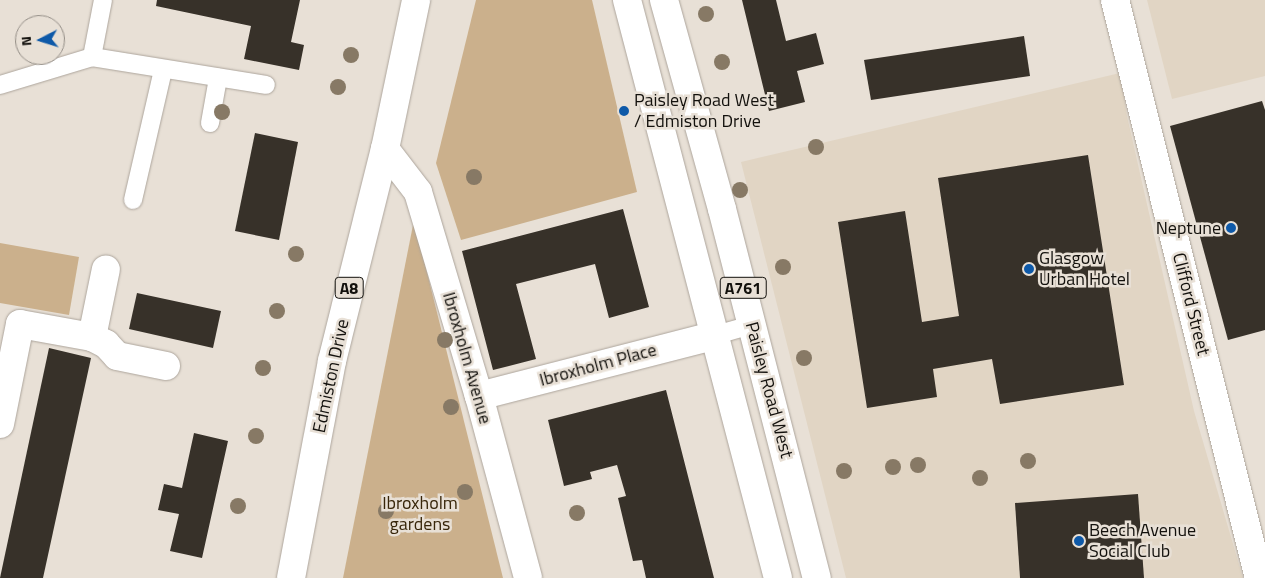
<!DOCTYPE html>
<html>
<head>
<meta charset="utf-8">
<style>
	body { margin:0 }
	#map { position:relative; width:1265px; height:578px; overflow:hidden; background:#e8e0d6; font-family:"Titillium Web",sans-serif }
	div>[style] { position:absolute }
	.built>* { inset:0; background:#e1d5c4 }
	.green>* { inset:0; background:#cbb08c }
	.building>* { inset:0; background:#373129 }
	.roads { filter:drop-shadow(0 0 1px #ada59c) drop-shadow(0 0 1px #ada59c) }
	.lane>* { height:18px; margin:-9px; padding:0 9px; transform-origin:9px; border-radius:9px; background:#fff }
	.street>* { height:28px; margin:-14px; padding:0 14px; transform-origin:14px; border-radius:14px; background:#fff }
	.primary>* { height:28px; margin:-14px; padding:0 14px; transform-origin:14px; border-radius:14px; background:#fff }
	.trees>* { width:16px; height:16px; margin:-8px; border-radius:50%; background:#877965 }
	.dots>* { width:14px; height:14px; translate:-50% -50%; box-sizing:border-box; border:2px solid #e8e0d6; border-radius:50% }
	span { translate:-50% -50%; white-space:nowrap; text-align:center; line-height:1.15; -webkit-text-stroke:5px #e8e0d6; paint-order:stroke }
	.shield-label span { padding:1px 4px; background:#e8e0d6; border:1px solid; border-radius:4px; -webkit-text-stroke-width:0 }
	.shield-label { font-size:16px; color:#13110d; font-weight:700 }
	.poi-label { font-size:18px; color:#13110d }
	.left { translate:0 -50%; text-align:left }
	.right { translate:-100% -50%; text-align:right }
	.street-label { font-size:18px; color:#13110d }
	.park-label { font-size:18px; color:#372509 }
	.north { position:absolute; left:15px; top:15px; width:50px; height:50px; box-sizing:border-box; background:#e8e0d6; border:1px solid #938d86; border-radius:50%; rotate:265deg; font-size:14px; font-weight:700; line-height:20px; text-align:center; color:#13110d }
	.north::after { content:''; display:block; margin:auto; width:18px; height:22px; background:#0e59a8; clip-path:polygon(50% 0,100% 100%,50% 72%,0 100%) }
</style>
</head>
<body>
<div id="map">
	<div class="built">
		<i style="clip-path:polygon(1147px 0,1265px 0,1265px 76px,1172px 99px)"></i>
		<i style="clip-path:polygon(1120px 73px,1127px 116px,1194px 411px,1243px 578px,846px 578px,741px 162px)"></i>
	</div>
	<div class="green">
		<i style="clip-path:polygon(476px 0,592px 0,637px 192px,461px 240px,436px 163px)"></i>
		<i style="clip-path:polygon(414px 220px,503px 578px,343px 578px)"></i>
		<i style="clip-path:polygon(0 243px,79px 257px,69px 315px,0 303px)"></i>
	</div>
	<div class="building">
		<i style="clip-path:polygon(157px 0,300px 0,291px 42px,304px 45px,299px 70px,244px 59px,251px 26px,156px 6px)"></i>
		<i style="clip-path:polygon(742px 0,776px 0,786px 41px,816px 33px,824px 64px,797px 71px,805px 102px,769px 111px)"></i>
		<i style="clip-path:polygon(1024px 36px,1030px 76px,871px 100px,864px 60px)"></i>
		<i style="clip-path:polygon(1262px 101px,1265px 110px,1265px 330px,1228px 340px,1170px 126px)"></i>
		<i style="clip-path:polygon(255px 133px,298px 142px,279px 240px,235px 231px)"></i>
		<i style="clip-path:polygon(1088px 155px,1124px 385px,1000px 404px,992px 359px,933px 369px,937px 397px,867px 408px,838px 222px,905px 211px,922px 322px,959px 316px,938px 178px)"></i>
		<i style="clip-path:polygon(623px 209px,649px 307px,609px 318px,595px 264px,516px 284px,536px 359px,493px 370px,462px 251px)"></i>
		<i style="clip-path:polygon(137px 293px,221px 311px,213px 348px,129px 329px)"></i>
		<i style="clip-path:polygon(49px 348px,91px 358px,43px 578px,0 578px)"></i>
		<i style="clip-path:polygon(666px 390px,714px 578px,646px 578px,642px 560px,633px 561px,618px 498px,626px 496px,617px 465px,590px 472px,592px 479px,564px 486px,548px 420px)"></i>
		<i style="clip-path:polygon(194px 433px,228px 441px,202px 558px,170px 551px,179px 514px,158px 510px,164px 484px,182px 488px)"></i>
		<i style="clip-path:polygon(1138px 494px,1144px 578px,1020px 578px,1015px 503px)"></i>
	</div>
	<div class="roads">
		<div class="lane">
			<i style="left:92px;top:57px;width:176px;rotate:9.1deg"></i>
			<i style="left:0;top:85px;width:96px;rotate:-16.9deg"></i>
			<i style="left:92px;top:57px;width:58px;rotate:-79.1deg"></i>
			<i style="left:210px;top:123px;width:46px;rotate:-79.9deg"></i>
			<i style="left:133px;top:200px;width:133px;rotate:-77deg"></i>
			<i style="left:716px;top:335px;width:37px;rotate:-16deg"></i>
		</div>
		<div class="street">
			<i style="left:1115px;top:0;width:596px;rotate:76.01deg"></i>
			<i style="left:385px;top:149px;width:54px;rotate:52.5deg"></i>
			<i style="left:418px;top:192px;width:213px;rotate:73.4deg"></i>
			<i style="left:479px;top:396px;width:188px;rotate:74.9deg"></i>
			<i style="left:92px;top:337px;width:16px;rotate:27deg"></i>
			<i style="left:106px;top:344px;width:16px;rotate:47deg"></i>
			<i style="left:117px;top:356px;width:50px;rotate:11.5deg"></i>
			<i style="left:479px;top:396px;width:245px;rotate:-14.4deg"></i>
			<i style="left:0;top:424px;width:102px;rotate:-78.7deg"></i>
			<i style="left:20px;top:324px;width:73px;rotate:10.2deg"></i>
			<i style="left:92px;top:337px;width:69px;rotate:-78.4deg"></i>
		</div>
		<div class="primary">
			<i style="left:627px;top:0;width:597px;rotate:75.36deg"></i>
			<i style="left:664px;top:0;width:217px;rotate:74.5deg"></i>
			<i style="left:722px;top:209px;width:381px;rotate:75.6deg"></i>
			<i style="left:291px;top:578px;width:221px;rotate:-79.3deg"></i>
			<i style="left:332px;top:361px;width:219px;rotate:-76deg"></i>
			<i style="left:385px;top:149px;width:152px;rotate:-78.2deg"></i>
		</div>
	</div>
	<div class="trees">
		<i style="left:706px;top:14px"></i>
		<i style="left:351px;top:55px"></i>
		<i style="left:722px;top:62px"></i>
		<i style="left:338px;top:87px"></i>
		<i style="left:222px;top:112px"></i>
		<i style="left:816px;top:147px"></i>
		<i style="left:474px;top:177px"></i>
		<i style="left:740px;top:190px"></i>
		<i style="left:296px;top:254px"></i>
		<i style="left:783px;top:267px"></i>
		<i style="left:277px;top:311px"></i>
		<i style="left:445px;top:340px"></i>
		<i style="left:804px;top:358px"></i>
		<i style="left:263px;top:368px"></i>
		<i style="left:451px;top:407px"></i>
		<i style="left:256px;top:436px"></i>
		<i style="left:1028px;top:461px"></i>
		<i style="left:918px;top:465px"></i>
		<i style="left:893px;top:467px"></i>
		<i style="left:844px;top:471px"></i>
		<i style="left:980px;top:478px"></i>
		<i style="left:465px;top:492px"></i>
		<i style="left:238px;top:506px"></i>
		<i style="left:386px;top:511px"></i>
		<i style="left:577px;top:513px"></i>
	</div>
	<div class="dots">
		<i style="left:624px;top:111px;background:#0e59a8"></i>
		<i style="left:1231px;top:228px;background:#0e59a8"></i>
		<i style="left:1029px;top:269px;background:#0e59a8"></i>
		<i style="left:1079px;top:541px;background:#0e59a8"></i>
	</div>
	<div class="shield-label">
		<span style="left:349px;top:288px">A8</span>
		<span style="left:743px;top:288px">A761</span>
	</div>
	<div class="poi-label">
		<span class="left" style="left:634px;top:111px">Paisley Road West<br>/ Edmiston Drive</span>
		<span class="right" style="left:1221px;top:228px">Neptune</span>
		<span class="left" style="left:1039px;top:269px">Glasgow<br>Urban Hotel</span>
		<span class="left" style="left:1089px;top:541px">Beech Avenue<br>Social Club</span>
	</div>
	<div class="street-label">
		<span style="left:1191px;top:304px;rotate:76deg">Clifford Street</span>
		<span style="left:467px;top:358px;rotate:74deg">Ibroxholm Avenue</span>
		<span style="left:598px;top:365px;rotate:-15deg">Ibroxholm Place</span>
		<span style="left:331px;top:376px;rotate:-78deg">Edmiston Drive</span>
		<span style="left:769px;top:390px;rotate:75deg">Paisley Road West</span>
	</div>
	<div class="park-label">
		<span style="left:420px;top:514px">Ibroxholm<br>gardens</span>
	</div>
	<div class="north">N</div>
</div>
</body>
</html>
